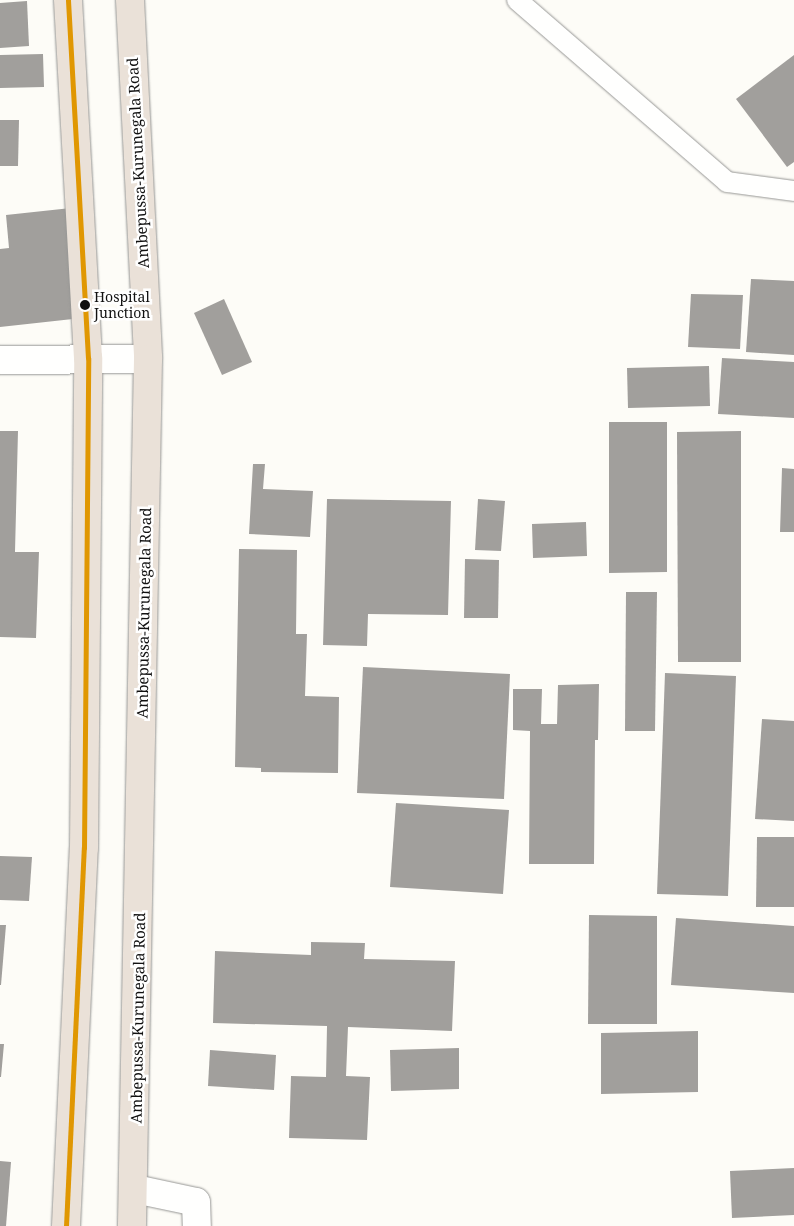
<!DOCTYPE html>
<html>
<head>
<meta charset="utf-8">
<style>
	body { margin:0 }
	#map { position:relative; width:794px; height:1226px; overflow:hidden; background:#fdfcf7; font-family:"Noto Serif",serif }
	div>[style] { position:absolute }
	.building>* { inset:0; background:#a19f9c }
	.roads { filter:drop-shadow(0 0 1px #979795) drop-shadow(0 0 1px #979795) }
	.lane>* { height:20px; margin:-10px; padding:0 10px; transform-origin:10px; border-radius:10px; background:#fffffe }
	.street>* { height:28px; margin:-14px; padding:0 14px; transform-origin:14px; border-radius:14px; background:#fffffe }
	.highway>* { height:28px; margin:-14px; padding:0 14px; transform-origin:14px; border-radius:14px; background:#eae1d8 }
	.bus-1>* { height:5px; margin:-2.5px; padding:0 2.5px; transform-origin:2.5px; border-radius:2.5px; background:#e09702 }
	.dots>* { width:14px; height:14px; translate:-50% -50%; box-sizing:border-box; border:2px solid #fff; border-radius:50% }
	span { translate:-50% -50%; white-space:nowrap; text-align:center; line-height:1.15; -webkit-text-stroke:5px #fff; paint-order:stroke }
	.bus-label { font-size:14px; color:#111 }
	.left { translate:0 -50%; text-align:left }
	.street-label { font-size:15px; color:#111 }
</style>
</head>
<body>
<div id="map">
	<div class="building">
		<i style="clip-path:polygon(27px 1px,29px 46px,0 48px,0 3px)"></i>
		<i style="clip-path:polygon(43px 54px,44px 87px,0 88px,0 55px)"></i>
		<i style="clip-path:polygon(794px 55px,794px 162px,787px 167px,736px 99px)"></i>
		<i style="clip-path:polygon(0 120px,19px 120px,18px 166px,0 166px)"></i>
		<i style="clip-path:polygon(71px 208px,82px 318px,0 327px,0 249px,9px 248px,6px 215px)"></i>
		<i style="clip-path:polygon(751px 279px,794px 281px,794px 355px,746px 352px)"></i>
		<i style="clip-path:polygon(691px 294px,743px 295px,740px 349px,688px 347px)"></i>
		<i style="clip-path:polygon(224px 299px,252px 362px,222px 375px,194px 313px)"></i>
		<i style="clip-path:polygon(722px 358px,794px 362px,794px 418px,718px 414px)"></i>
		<i style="clip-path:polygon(709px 366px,710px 406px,628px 408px,627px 368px)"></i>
		<i style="clip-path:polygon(609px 422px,667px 422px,667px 572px,609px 573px)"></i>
		<i style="clip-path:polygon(0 431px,18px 431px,15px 552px,39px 552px,36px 638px,0 637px)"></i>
		<i style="clip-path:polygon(741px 431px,741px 662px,678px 662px,677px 432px)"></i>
		<i style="clip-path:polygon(253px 464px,265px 464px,263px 489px,313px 491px,310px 537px,249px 534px)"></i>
		<i style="clip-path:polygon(782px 468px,794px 469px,794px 532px,780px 532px)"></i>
		<i style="clip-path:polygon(327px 499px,451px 501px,448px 615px,368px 614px,367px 646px,323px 645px)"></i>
		<i style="clip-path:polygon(478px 499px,505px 501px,501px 551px,475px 550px)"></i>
		<i style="clip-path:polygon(586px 522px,587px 556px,533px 558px,532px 524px)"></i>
		<i style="clip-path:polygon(239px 549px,297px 550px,296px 634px,307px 634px,305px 696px,339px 697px,338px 773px,261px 772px,261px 768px,235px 767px)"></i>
		<i style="clip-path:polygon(465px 559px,499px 560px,498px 618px,464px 618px)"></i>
		<i style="clip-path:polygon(626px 592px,657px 592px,655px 731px,625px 731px)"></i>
		<i style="clip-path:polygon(363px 667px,510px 674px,504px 799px,357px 793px)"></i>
		<i style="clip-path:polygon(665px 673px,736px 676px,728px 896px,657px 894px)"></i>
		<i style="clip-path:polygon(599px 684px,598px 740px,595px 740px,594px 864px,529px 864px,530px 731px,513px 730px,513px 689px,542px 689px,541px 724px,557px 724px,558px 685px)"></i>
		<i style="clip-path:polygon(762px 719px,794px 721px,794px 821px,755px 819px)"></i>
		<i style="clip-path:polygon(396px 803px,509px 810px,503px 894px,390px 887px)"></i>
		<i style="clip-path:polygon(757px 837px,794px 837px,794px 907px,756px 907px)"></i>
		<i style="clip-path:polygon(0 856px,32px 857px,29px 901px,0 900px)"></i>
		<i style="clip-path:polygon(589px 915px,657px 916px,657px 1024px,588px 1024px)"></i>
		<i style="clip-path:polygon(676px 918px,794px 926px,794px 993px,671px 985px)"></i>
		<i style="clip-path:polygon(0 925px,6px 925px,1px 985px,0 985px)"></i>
		<i style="clip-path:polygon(311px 942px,365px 943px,364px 959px,455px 961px,452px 1031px,348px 1027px,346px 1076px,370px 1077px,367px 1140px,289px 1138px,291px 1076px,326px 1077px,327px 1026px,213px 1023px,215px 951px,311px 955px)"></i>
		<i style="clip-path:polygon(698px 1031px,698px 1092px,601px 1094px,601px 1033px)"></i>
		<i style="clip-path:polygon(0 1044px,4px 1044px,1px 1077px,0 1077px)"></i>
		<i style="clip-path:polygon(459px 1048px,459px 1089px,391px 1091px,390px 1050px)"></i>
		<i style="clip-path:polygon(210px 1050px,276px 1055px,274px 1090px,208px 1086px)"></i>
		<i style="clip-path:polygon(0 1161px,11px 1162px,6px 1226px,0 1226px)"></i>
		<i style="clip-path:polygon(794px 1168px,794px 1215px,732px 1218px,730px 1171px)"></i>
	</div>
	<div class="roads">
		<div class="lane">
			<i style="left:517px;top:0;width:278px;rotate:40.9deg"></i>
			<i style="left:727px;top:182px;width:68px;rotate:7.7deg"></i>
		</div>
		<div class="street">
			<i style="left:0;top:360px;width:148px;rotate:-0.4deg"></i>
			<i style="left:135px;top:1189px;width:62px;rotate:12deg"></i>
			<i style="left:196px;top:1202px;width:24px;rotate:88deg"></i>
		</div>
		<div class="highway">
			<i style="left:130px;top:0;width:359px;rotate:87.1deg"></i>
			<i style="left:148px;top:359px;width:867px;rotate:91.06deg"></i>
			<i style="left:66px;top:1226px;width:378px;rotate:-87.3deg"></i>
			<i style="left:84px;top:848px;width:490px;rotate:-89.5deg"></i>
			<i style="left:88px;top:358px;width:359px;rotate:-93.2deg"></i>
		</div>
	</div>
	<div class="bus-1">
		<i style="left:66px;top:1226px;width:378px;rotate:-87.3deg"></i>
		<i style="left:84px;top:848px;width:490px;rotate:-89.5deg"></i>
		<i style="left:88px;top:358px;width:359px;rotate:-93.2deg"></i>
	</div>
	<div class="dots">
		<i style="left:85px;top:305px;background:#111"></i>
	</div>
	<div class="bus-label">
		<span class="left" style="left:94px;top:305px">Hospital<br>Junction</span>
	</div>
	<div class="street-label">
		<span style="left:138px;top:163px;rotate:-93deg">Ambepussa-Kurunegala Road</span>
		<span style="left:144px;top:613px;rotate:-89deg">Ambepussa-Kurunegala Road</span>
		<span style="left:138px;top:1018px;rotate:-89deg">Ambepussa-Kurunegala Road</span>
	</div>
</div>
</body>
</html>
